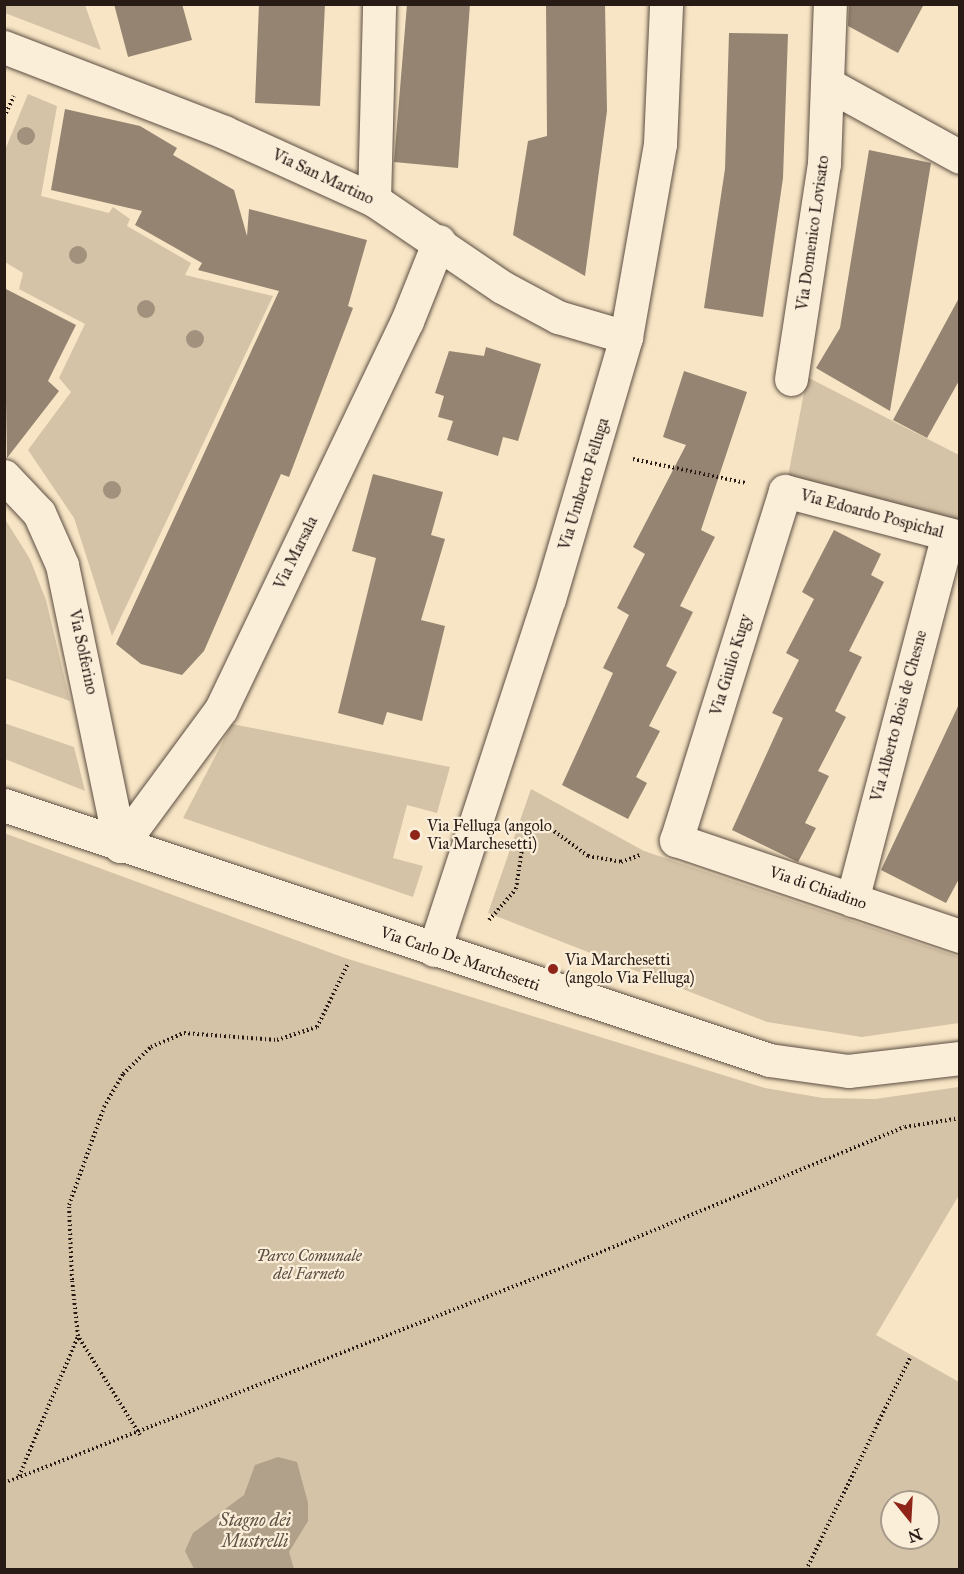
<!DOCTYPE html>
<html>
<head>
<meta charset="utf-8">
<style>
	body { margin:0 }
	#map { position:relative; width:964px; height:1574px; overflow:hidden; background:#f8e5c5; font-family:"IM FELL Great Primer",serif }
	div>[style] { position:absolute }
	.green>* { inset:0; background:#d5c3a7 }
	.water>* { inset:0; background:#b1a08a }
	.building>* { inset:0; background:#948471 }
	.path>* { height:4px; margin-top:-2px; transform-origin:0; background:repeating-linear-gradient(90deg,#281b16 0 1.5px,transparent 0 4.5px) }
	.roads { filter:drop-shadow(0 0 2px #5c4e42) drop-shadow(0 0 2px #5c4e42) }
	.street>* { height:33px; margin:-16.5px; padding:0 16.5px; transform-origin:16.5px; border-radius:16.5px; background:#faeed9 }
	.secondary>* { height:33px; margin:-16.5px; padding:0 16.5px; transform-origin:16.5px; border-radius:16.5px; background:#faeed9 }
	.trees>* { width:18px; height:18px; margin:-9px; border-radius:50%; background:#a2917d }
	.dots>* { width:16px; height:16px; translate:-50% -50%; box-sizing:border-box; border:3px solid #faeed9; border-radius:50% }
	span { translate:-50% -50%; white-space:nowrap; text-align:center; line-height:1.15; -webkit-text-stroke:4.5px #faeed9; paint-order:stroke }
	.street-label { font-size:16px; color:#281b16 }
	.poi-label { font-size:16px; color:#281b16 }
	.left { translate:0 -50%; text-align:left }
	.park-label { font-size:16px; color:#5c4d42; font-style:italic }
	.water-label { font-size:18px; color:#5f5044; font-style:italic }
	.frame { position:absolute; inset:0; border:6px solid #281b16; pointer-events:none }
	.north { position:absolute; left:880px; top:1490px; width:60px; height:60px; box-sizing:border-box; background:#faeed9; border:2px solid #a69a8b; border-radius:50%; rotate:162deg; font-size:16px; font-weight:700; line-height:24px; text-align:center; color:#281b16 }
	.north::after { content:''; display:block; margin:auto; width:21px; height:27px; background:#8f2418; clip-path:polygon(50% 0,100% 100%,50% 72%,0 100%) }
</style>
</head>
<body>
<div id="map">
	<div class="green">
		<i style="clip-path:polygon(4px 5px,85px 5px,101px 50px,5px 13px)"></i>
		<i style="clip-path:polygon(28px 94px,57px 106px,41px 196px,109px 213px,113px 207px,130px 219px,127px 226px,191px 263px,185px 275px,273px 296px,112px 636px,74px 518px,28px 450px,71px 392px,59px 378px,85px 324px,19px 289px,23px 273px,5px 262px,5px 150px)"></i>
		<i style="clip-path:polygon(807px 377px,959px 455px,959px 520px,788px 476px)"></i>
		<i style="clip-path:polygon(5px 519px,30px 559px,46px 600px,70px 701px,5px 678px)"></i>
		<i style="clip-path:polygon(4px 723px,74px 747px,85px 791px,5px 759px)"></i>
		<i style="clip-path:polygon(232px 724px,450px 767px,437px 813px,407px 805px,393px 858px,423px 866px,413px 897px,183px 818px)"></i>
		<i style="clip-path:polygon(531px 789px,644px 851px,959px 957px,959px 1023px,862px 1037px,767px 1022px,488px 913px)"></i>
		<i style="clip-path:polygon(evenodd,4px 833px,345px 958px,765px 1088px,823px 1098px,875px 1099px,959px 1087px,959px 1195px,876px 1335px,959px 1382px,959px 1569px,5px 1569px,4px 833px,892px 1502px,928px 1502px,928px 1538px,892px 1538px,892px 1502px)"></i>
	</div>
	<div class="water">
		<i style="clip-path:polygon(278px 1457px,297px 1462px,308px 1503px,308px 1521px,289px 1552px,294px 1569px,194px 1569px,185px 1551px,193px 1533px,244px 1495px,255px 1465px)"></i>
	</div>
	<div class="building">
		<i style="clip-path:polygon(114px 4px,182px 4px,192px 40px,128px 57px)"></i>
		<i style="clip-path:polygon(259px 4px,325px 4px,320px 106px,255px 103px)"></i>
		<i style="clip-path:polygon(407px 4px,470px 4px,458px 168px,394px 162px)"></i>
		<i style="clip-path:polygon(546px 4px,605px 4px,607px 111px,585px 276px,513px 235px,528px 141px,547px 136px)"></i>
		<i style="clip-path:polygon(849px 4px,924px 4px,898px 53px,848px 26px)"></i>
		<i style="clip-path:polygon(729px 33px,788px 34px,783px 178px,763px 317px,704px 308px,725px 169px)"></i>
		<i style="clip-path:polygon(65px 109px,140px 126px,177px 148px,173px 155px,234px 190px,247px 236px,249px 209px,367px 240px,348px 306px,353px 308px,289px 477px,281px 474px,204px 651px,182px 675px,141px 664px,116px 644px,279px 291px,198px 270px,202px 263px,135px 225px,142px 211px,51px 190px)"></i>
		<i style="clip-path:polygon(869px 150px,931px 163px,890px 411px,816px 368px,840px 328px)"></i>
		<i style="clip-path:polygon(4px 288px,76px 325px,48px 381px,59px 391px,7px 458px)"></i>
		<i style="clip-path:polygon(960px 296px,960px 379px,927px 438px,893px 420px)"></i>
		<i style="clip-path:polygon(486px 347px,541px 364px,518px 441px,503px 437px,498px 456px,447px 440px,453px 421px,438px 417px,444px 396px,435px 393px,449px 351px,484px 356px)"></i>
		<i style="clip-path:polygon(684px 371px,747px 392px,701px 530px,715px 537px,680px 606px,693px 612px,666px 666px,677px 672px,649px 726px,660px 731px,636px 777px,647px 783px,628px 819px,562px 785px,613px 673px,603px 668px,629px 615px,617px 608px,645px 554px,633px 547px,686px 445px,663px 437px)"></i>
		<i style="clip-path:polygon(373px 474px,443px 492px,431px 535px,445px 539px,421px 620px,445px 626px,422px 721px,387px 712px,383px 725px,338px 713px,376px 558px,352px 551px)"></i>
		<i style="clip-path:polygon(834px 530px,881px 554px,871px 575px,884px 582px,849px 651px,862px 657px,835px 711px,846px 717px,818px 771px,829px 776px,805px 823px,816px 828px,798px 862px,732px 830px,783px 718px,772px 713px,799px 660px,786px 653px,814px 599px,802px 592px)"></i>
		<i style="clip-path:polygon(960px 702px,960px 877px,946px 903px,881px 870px)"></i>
	</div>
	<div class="path">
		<i style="left:4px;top:117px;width:23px;rotate:-65deg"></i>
		<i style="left:633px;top:459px;width:116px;rotate:12deg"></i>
		<i style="left:489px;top:920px;width:41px;rotate:-48.9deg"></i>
		<i style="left:516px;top:889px;width:40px;rotate:-81.5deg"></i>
		<i style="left:522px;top:849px;width:20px;rotate:-63deg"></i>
		<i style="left:531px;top:831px;width:17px;rotate:-17deg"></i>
		<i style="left:547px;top:826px;width:51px;rotate:36.2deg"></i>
		<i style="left:588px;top:856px;width:34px;rotate:10deg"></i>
		<i style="left:621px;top:862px;width:20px;rotate:-20deg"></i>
		<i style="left:140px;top:1435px;width:117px;rotate:-122.1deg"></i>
		<i style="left:78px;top:1336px;width:56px;rotate:-96.1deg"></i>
		<i style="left:72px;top:1280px;width:75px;rotate:-92.3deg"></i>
		<i style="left:69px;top:1205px;width:104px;rotate:-70.3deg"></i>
		<i style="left:104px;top:1107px;width:38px;rotate:-60deg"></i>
		<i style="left:123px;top:1074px;width:39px;rotate:-44deg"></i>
		<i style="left:151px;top:1047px;width:36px;rotate:-23deg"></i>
		<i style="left:184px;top:1033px;width:93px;rotate:4.3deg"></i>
		<i style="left:277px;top:1040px;width:42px;rotate:-18deg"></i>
		<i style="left:317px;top:1027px;width:70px;rotate:-63.8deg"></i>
		<i style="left:19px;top:1476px;width:152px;rotate:-67.1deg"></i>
		<i style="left:4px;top:1483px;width:603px;rotate:-21.08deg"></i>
		<i style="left:567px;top:1266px;width:365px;rotate:-22.4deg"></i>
		<i style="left:905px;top:1127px;width:56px;rotate:-9.3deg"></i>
		<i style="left:806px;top:1570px;width:238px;rotate:-63.9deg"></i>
	</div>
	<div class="roads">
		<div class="street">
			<i style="left:4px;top:47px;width:236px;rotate:21.1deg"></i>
			<i style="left:224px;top:132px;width:165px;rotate:24.4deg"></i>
			<i style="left:374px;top:200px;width:155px;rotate:34.2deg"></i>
			<i style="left:502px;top:287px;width:64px;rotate:28.2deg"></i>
			<i style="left:558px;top:317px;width:71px;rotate:16.4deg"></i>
			<i style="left:831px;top:86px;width:147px;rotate:28.8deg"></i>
			<i style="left:374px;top:200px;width:196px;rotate:-88.5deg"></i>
			<i style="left:791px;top:379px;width:218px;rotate:-81.3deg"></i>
			<i style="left:824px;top:164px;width:160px;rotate:-87.9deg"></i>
			<i style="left:4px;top:476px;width:51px;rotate:46.6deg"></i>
			<i style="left:39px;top:513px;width:57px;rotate:66.1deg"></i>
			<i style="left:62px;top:565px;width:287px;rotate:78.3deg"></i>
			<i style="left:960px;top:537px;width:181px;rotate:-165.3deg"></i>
			<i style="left:785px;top:491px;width:366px;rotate:107.3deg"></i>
			<i style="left:676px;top:840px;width:300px;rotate:18.7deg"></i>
			<i style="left:120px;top:846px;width:170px;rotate:-53.6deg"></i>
			<i style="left:221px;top:709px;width:430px;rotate:-64.4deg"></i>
			<i style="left:407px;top:321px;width:86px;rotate:-68.2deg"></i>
			<i style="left:852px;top:900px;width:378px;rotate:-75.3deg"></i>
			<i style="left:434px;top:950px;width:369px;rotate:-71.9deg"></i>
			<i style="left:549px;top:599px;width:273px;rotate:-73.6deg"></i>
			<i style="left:626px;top:337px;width:196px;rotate:-80deg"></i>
			<i style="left:660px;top:144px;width:140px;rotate:-87.5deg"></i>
		</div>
		<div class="secondary">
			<i style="left:4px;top:805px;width:806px;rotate:18.43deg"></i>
			<i style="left:769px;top:1060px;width:80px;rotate:7.9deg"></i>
			<i style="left:848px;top:1071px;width:113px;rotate:-6.6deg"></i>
		</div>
	</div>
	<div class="trees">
		<i style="left:26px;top:136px"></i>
		<i style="left:78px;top:255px"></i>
		<i style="left:146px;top:309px"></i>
		<i style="left:195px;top:339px"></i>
		<i style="left:112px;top:490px"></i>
	</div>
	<div class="dots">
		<i style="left:415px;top:835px;background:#8f2418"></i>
		<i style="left:553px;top:969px;background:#8f2418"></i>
	</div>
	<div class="street-label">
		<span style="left:323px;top:177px;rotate:25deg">Via San Martino</span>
		<span style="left:813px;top:233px;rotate:-82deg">Via Domenico Lovisato</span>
		<span style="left:584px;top:484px;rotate:-73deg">Via Umberto Felluga</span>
		<span style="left:872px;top:514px;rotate:15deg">Via Edoardo Pospichal</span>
		<span style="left:296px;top:553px;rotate:-64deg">Via Marsala</span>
		<span style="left:83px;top:652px;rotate:78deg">Via Solferino</span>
		<span style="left:731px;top:665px;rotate:-73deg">Via Giulio Kugy</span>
		<span style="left:899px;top:716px;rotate:-75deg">Via Alberto Bois de Chesne</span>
		<span style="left:818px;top:888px;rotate:19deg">Via di Chiadino</span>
		<span style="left:460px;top:959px;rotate:19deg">Via Carlo De Marchesetti</span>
	</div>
	<div class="poi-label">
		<span class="left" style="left:427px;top:835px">Via Felluga (angolo<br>Via Marchesetti)</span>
		<span class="left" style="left:565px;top:969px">Via Marchesetti<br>(angolo Via Felluga)</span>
	</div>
	<div class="park-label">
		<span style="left:309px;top:1265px">Parco Comunale<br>del Farneto</span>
	</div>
	<div class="water-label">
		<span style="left:255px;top:1531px">Stagno dei<br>Mustrelli</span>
	</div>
	<div class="frame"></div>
	<div class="north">N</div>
</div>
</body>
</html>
